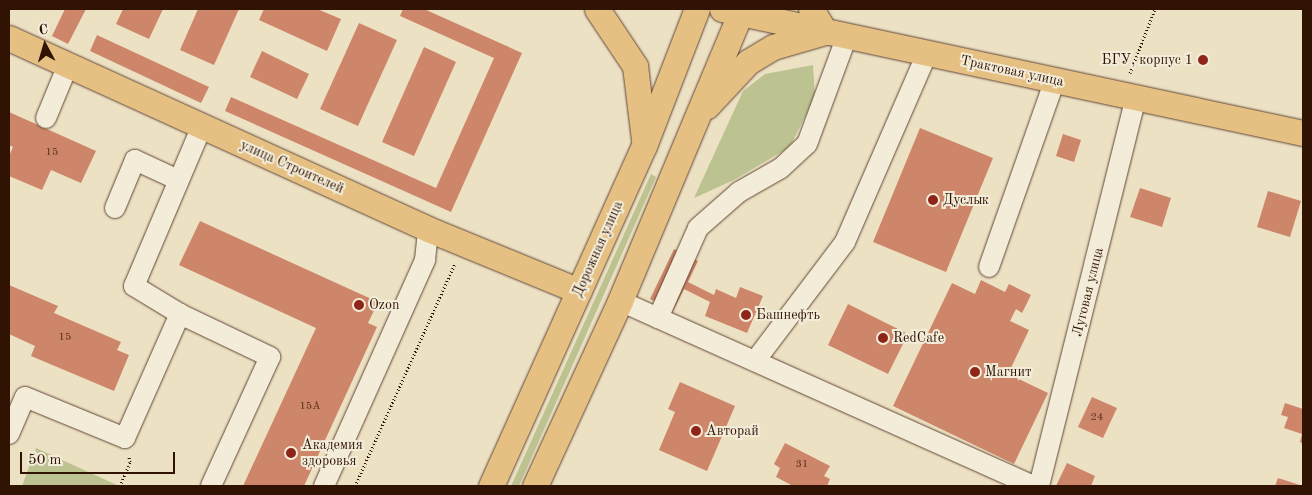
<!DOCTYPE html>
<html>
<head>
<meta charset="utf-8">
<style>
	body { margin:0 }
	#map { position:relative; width:1312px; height:495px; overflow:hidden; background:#ede1c4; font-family:"Old Standard TT",serif }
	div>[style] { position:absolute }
	.green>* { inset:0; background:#bdc291 }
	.building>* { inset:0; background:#cd8669 }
	.path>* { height:3px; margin-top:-1.5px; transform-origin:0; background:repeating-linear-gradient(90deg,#311304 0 1px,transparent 0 3.5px) }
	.roads { filter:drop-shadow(0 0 1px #604634) drop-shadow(0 0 1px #604634) }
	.minor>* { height:20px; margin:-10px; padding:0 10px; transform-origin:10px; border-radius:10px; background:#f3ecd9 }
	.major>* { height:25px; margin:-12.5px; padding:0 12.5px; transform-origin:12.5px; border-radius:12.5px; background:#e6c082 }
	.dots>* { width:14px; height:14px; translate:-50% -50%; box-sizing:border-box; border:2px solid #f3ecd9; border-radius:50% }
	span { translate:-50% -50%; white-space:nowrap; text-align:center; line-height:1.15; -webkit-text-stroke:4px #f3ecd9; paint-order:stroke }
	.number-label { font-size:11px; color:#58301d }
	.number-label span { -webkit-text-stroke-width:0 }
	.poi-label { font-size:14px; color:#311304 }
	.right { translate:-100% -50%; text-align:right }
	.left { translate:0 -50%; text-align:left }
	.street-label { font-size:14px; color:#311304 }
	.frame { position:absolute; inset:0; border:10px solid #311304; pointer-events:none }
	.north { position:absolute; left:20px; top:20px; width:50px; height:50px; -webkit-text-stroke:4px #f3ecd9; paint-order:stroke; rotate:354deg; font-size:14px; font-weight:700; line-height:20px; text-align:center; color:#311304 }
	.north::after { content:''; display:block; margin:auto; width:18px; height:22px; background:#311304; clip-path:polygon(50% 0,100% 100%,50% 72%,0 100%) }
	.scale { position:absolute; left:20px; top:452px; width:155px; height:22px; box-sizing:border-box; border:2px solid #311304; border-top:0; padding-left:6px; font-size:15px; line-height:18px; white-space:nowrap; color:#311304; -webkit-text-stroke:4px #f3ecd9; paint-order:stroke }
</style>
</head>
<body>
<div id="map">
	<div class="green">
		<i style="clip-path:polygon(813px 65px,815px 96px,790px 147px,734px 180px,694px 198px,743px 91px,765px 74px)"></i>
		<i style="clip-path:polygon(651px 174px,656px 177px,519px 486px,511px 486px)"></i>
		<i style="clip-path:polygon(36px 448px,119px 486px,22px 486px)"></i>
	</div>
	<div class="building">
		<i style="clip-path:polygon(65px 9px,86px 9px,68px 44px,52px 36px)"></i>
		<i style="clip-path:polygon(123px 9px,163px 9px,149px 39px,116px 24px)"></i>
		<i style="clip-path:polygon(198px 9px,239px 9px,214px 65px,180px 50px)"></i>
		<i style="clip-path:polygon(264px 9px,317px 9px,341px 19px,327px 51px,259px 20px)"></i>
		<i style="clip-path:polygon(403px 9px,424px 9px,522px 53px,451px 212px,225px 111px,231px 97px,436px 188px,494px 58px,400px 16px)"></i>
		<i style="clip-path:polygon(359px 23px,397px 40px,358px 126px,320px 109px)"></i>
		<i style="clip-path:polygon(97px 35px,209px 87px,201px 103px,90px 51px)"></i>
		<i style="clip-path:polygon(424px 47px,456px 62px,414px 156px,382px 142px)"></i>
		<i style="clip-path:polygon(262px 51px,309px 74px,297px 99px,250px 77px)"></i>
		<i style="clip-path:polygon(9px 112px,96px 151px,81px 183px,51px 170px,42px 190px,9px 176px,9px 156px,13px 147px,9px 145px)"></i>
		<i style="clip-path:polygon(920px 128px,993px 158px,946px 272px,873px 242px)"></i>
		<i style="clip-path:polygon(1063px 134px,1081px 140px,1074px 162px,1056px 156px)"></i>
		<i style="clip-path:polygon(1140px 188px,1171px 198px,1162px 227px,1130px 217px)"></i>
		<i style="clip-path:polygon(1268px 191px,1301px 201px,1290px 237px,1257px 227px)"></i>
		<i style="clip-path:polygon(200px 221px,378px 302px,368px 323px,377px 327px,304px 486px,243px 486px,316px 328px,179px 265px)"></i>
		<i style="clip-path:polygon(674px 249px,698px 261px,688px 282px,714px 295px,716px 289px,736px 298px,740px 287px,763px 296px,747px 333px,705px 316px,710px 302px,684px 289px,673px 311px,650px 299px)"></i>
		<i style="clip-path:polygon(981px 280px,1005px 292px,1009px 284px,1031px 295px,1022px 313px,1016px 309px,1010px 321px,1029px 330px,1008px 374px,1048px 393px,1014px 464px,893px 406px,952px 283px,975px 294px)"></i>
		<i style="clip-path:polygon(9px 285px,58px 306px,54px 313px,121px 342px,117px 350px,129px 355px,114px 391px,31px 356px,35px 346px,9px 334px)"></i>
		<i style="clip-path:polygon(848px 304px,908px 334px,888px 374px,828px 345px)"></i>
		<i style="clip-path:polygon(680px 382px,735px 406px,707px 471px,659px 450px,675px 412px,668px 409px)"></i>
		<i style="clip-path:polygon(1092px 397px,1117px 408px,1103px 438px,1078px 427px)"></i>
		<i style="clip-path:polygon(1285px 403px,1303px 409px,1303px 444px,1300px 442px,1302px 434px,1284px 428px,1288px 417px,1281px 415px)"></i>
		<i style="clip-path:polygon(785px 443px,830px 466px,824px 476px,830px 479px,827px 486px,793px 486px,776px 477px,780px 468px,774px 464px)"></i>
		<i style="clip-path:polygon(1067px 463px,1095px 476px,1091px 486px,1056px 486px)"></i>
		<i style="clip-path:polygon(1278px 478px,1303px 486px,1275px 486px)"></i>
	</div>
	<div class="path">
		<i style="left:1130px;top:73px;width:69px;rotate:-68.7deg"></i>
		<i style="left:120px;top:486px;width:26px;rotate:-67deg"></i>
		<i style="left:130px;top:462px;width:5px;rotate:-101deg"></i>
		<i style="left:355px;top:486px;width:243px;rotate:-65.8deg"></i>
	</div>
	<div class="roads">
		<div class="minor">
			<i style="left:46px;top:118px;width:57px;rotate:-67.5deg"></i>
			<i style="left:202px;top:126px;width:174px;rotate:113deg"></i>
			<i style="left:134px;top:286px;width:54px;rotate:31.3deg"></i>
			<i style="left:180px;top:314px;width:100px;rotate:25.5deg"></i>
			<i style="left:270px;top:357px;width:142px;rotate:114.6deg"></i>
			<i style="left:115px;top:208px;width:52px;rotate:-67.4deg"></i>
			<i style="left:135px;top:160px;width:47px;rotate:24.9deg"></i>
			<i style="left:989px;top:267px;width:198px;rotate:-70.6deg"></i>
			<i style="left:620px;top:301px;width:453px;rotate:24.1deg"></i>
			<i style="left:658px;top:318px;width:98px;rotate:-66deg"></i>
			<i style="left:698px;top:228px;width:55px;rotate:-41.3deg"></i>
			<i style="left:739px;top:192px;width:48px;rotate:-29.7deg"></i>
			<i style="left:781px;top:168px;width:35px;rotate:-43deg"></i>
			<i style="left:807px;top:144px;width:115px;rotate:-69.7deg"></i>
			<i style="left:755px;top:361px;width:149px;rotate:-52.9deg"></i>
			<i style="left:845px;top:242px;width:206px;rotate:-66.5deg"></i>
			<i style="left:9px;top:434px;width:40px;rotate:-66.6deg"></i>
			<i style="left:25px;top:397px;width:108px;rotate:22.3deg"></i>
			<i style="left:125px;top:438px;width:136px;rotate:-66.1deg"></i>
			<i style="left:324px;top:486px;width:248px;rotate:-65.9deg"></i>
			<i style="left:425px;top:260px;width:31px;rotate:-84deg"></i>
			<i style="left:1039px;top:486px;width:401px;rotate:-76deg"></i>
		</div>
		<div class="major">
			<i style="left:597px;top:9px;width:69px;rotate:56.3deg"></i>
			<i style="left:635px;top:66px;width:74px;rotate:83deg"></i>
			<i style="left:722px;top:9px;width:594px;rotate:12.05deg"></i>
			<i style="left:9px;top:38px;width:460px;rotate:24.5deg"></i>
			<i style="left:428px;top:229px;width:163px;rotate:22.3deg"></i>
			<i style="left:707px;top:106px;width:60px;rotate:-47deg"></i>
			<i style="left:748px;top:62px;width:29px;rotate:-31deg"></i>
			<i style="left:773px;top:47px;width:54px;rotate:-16.1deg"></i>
			<i style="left:825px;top:32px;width:27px;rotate:-121deg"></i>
			<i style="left:491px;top:486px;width:373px;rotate:-65.8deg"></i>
			<i style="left:644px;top:146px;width:147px;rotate:-68.9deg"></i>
			<i style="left:535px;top:486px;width:204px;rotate:-65.3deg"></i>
			<i style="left:620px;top:301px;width:316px;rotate:-67.3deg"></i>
		</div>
	</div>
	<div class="dots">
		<i style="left:1203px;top:60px;background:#8f2418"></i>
		<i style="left:933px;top:200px;background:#8f2418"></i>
		<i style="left:359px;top:305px;background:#8f2418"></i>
		<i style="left:746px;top:315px;background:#8f2418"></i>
		<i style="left:883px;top:338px;background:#8f2418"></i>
		<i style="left:975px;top:372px;background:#8f2418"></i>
		<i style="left:696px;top:431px;background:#8f2418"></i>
		<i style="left:291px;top:453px;background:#8f2418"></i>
	</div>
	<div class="number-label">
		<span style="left:52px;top:153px">15</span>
		<span style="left:65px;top:338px">15</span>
		<span style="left:310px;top:407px">15А</span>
		<span style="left:1097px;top:418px">24</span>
		<span style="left:802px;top:465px">31</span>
	</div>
	<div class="poi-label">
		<span class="right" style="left:1193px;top:60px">БГУ, корпус 1</span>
		<span class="left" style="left:943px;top:200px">Дуслык</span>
		<span class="left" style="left:369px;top:305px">Ozon</span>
		<span class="left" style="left:756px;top:315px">Башнефть</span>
		<span class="left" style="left:893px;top:338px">RedCafe</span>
		<span class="left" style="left:985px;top:372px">Магнит</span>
		<span class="left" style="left:706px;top:431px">Авторай</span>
		<span class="left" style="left:302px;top:453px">Академия<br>здоровья</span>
	</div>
	<div class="street-label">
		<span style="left:1012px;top:71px;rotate:12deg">Трактовая улица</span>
		<span style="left:292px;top:167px;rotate:24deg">улица Строителей</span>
		<span style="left:598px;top:249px;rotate:-66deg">Дорожная улица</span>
		<span style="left:1088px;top:292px;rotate:-76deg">Луговая улица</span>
	</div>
	<div class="frame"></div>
	<div class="north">С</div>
	<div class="scale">50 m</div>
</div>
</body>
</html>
